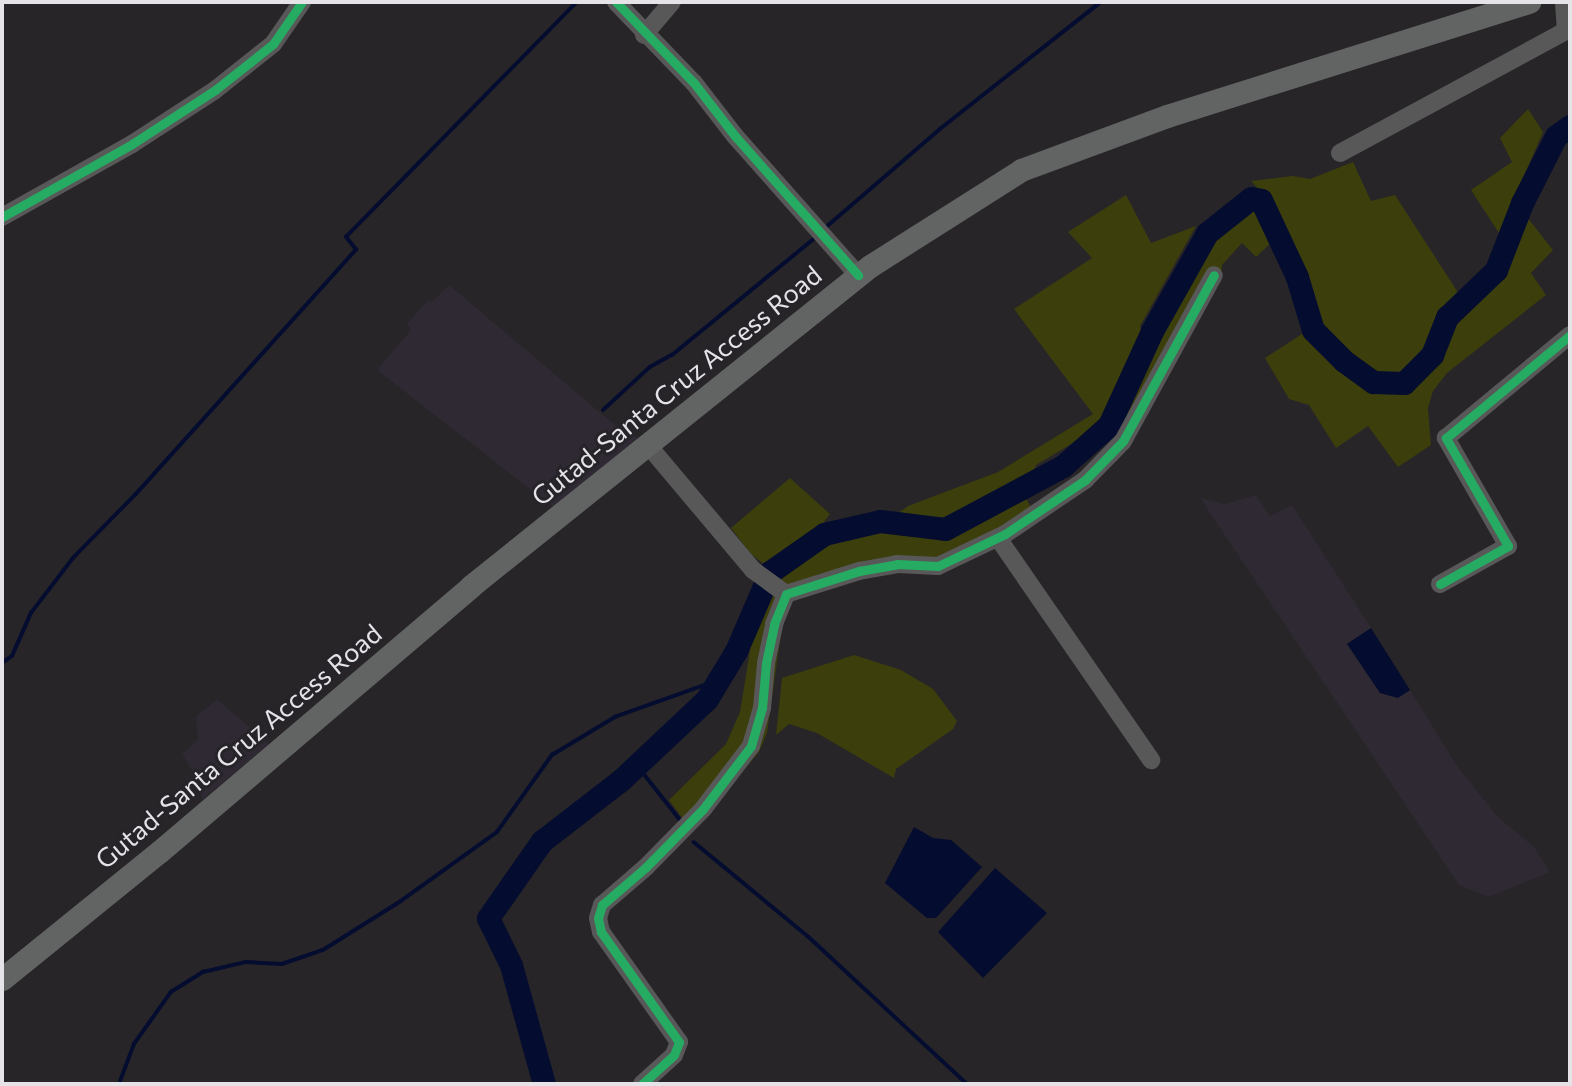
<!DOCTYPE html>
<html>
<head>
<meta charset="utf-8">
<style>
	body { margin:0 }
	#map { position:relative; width:1572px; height:1086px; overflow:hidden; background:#272528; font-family:Commissioner,sans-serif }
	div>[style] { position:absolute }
	.built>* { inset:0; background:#2f2933 }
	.green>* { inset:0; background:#3c3e0c }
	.water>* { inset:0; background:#040c2f }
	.stream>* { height:3.5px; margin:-1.75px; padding:0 1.75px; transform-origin:1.75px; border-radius:1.75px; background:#040c2f }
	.river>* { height:23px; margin:-11.5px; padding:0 11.5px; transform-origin:11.5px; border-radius:11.5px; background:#040c2f }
	.minor>* { height:18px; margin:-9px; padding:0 9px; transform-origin:9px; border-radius:9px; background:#585859 }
	.major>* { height:23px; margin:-11.5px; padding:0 11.5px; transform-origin:11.5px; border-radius:11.5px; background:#626363 }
	.cycleway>* { height:9px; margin:-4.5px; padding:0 4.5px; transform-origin:4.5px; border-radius:4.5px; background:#26ab63 }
	span { translate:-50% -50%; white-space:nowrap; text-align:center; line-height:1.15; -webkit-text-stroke:6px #272429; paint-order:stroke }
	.street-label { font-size:26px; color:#e5e3e7 }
	.frame { position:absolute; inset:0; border:4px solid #e5e3e7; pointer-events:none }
</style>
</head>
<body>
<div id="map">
	<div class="built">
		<i style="clip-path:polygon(449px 285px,622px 431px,640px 438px,557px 510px,377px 370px,411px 330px,407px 324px,428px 300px,432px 302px)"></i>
		<i style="clip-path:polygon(1256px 495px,1270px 516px,1292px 505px,1371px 628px,1347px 644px,1397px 698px,1410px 690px,1457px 766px,1497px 816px,1534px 847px,1550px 872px,1489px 897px,1459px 885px,1200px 498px,1225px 504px)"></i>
		<i style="clip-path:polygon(217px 699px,269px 744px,202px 800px,200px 783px,182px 754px,198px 739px,196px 717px)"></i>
	</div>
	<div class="green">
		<i style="clip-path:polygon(1528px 109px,1543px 132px,1499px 233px,1471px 190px,1512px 162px,1500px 138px)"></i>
		<i style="clip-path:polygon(1353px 162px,1371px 201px,1395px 195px,1459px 294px,1444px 314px,1425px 353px,1402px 374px,1378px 373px,1350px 357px,1321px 326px,1307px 275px,1266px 197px,1251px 181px,1293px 176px,1310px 179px)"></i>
		<i style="clip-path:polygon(1126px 195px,1151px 243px,1196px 226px,1140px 326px,1143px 339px,1103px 425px,1036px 465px,1034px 473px,944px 522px,897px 514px,908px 506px,998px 472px,1093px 414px,1014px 309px,1092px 258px,1068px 232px)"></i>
		<i style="clip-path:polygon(1251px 206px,1258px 206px,1273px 241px,1256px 257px,1242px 243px,1222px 265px,1221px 279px,1123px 431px,1127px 407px,1150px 356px,1195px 275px,1209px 240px)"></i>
		<i style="clip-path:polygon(1523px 212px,1553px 250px,1531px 273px,1546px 295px,1447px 373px,1433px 391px,1428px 408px,1431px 445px,1398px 467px,1368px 426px,1336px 448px,1309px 405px,1289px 399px,1265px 358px,1305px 332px,1339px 368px,1374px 392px,1408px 388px,1436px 362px,1453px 323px,1505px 275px)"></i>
		<i style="clip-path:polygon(790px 478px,830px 514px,820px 527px,765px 565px,751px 554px,731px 528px)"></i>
		<i style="clip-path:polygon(1023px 493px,1036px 516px,938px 564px,797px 591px,778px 577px,829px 540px,878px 529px,949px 534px)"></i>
		<i style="clip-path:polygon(769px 587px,786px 598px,767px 733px,759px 752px,692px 831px,669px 800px,726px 744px,740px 712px,752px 638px)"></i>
		<i style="clip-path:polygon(854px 655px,901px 670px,933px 689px,957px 721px,953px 729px,896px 769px,894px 778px,817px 733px,789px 724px,776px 735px,782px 678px)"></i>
	</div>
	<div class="water">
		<i style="clip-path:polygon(1371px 628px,1410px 690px,1398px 698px,1380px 693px,1347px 644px)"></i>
		<i style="clip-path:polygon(914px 827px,933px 838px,951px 840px,982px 867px,936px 918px,927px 918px,885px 883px)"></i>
		<i style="clip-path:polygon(995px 868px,1047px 913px,983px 978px,938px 932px)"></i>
	</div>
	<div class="stream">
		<i style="left:825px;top:228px;width:152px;rotate:-40.7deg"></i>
		<i style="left:940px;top:129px;width:205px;rotate:-38.3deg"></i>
		<i style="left:603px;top:410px;width:64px;rotate:-42.5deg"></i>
		<i style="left:650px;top:367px;width:25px;rotate:-29deg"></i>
		<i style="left:672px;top:355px;width:186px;rotate:-39.3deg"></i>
		<i style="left:2px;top:663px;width:12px;rotate:-35deg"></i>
		<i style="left:12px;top:656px;width:47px;rotate:-66.2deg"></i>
		<i style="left:31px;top:613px;width:69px;rotate:-52.6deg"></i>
		<i style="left:73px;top:558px;width:90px;rotate:-45.5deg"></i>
		<i style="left:136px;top:494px;width:329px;rotate:-48deg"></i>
		<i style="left:356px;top:250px;width:16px;rotate:-128deg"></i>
		<i style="left:346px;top:237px;width:330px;rotate:-45.5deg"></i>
		<i style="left:637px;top:765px;width:71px;rotate:51.8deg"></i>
		<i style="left:694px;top:842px;width:149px;rotate:39.6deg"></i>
		<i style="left:809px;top:937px;width:216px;rotate:42.9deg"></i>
		<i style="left:119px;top:1084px;width:43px;rotate:-69.4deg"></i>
		<i style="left:134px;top:1044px;width:64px;rotate:-54.6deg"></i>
		<i style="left:171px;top:992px;width:38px;rotate:-32deg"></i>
		<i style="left:203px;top:972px;width:44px;rotate:-13.1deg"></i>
		<i style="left:246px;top:962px;width:36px;rotate:3deg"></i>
		<i style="left:282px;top:964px;width:43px;rotate:-18.9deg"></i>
		<i style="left:323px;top:950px;width:92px;rotate:-32.1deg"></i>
		<i style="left:401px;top:901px;width:118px;rotate:-35.7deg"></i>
		<i style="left:497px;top:832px;width:95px;rotate:-54.5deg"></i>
		<i style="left:552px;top:755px;width:74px;rotate:-31.1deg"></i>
		<i style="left:615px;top:717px;width:101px;rotate:-19.7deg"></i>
		<i style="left:710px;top:683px;width:21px;rotate:-43deg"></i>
	</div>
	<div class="river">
		<i style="left:544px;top:1084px;width:123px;rotate:-105.5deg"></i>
		<i style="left:511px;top:965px;width:52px;rotate:-116.1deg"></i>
		<i style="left:488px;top:918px;width:94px;rotate:-55deg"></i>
		<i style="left:542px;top:841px;width:100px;rotate:-37.7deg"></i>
		<i style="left:621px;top:780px;width:118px;rotate:-43.3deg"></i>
		<i style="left:707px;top:699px;width:56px;rotate:-58.9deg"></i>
		<i style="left:736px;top:651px;width:86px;rotate:-66.7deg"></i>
		<i style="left:770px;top:572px;width:66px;rotate:-35.1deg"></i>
		<i style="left:824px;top:534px;width:57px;rotate:-13.1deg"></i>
		<i style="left:880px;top:521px;width:65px;rotate:7deg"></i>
		<i style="left:945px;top:529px;width:134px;rotate:-28.1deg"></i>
		<i style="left:1063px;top:466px;width:62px;rotate:-41.7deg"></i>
		<i style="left:1109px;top:425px;width:103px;rotate:-65.4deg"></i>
		<i style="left:1152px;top:331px;width:112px;rotate:-60.7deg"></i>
		<i style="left:1207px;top:233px;width:56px;rotate:-38.5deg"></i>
		<i style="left:1251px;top:198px;width:10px;rotate:11deg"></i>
		<i style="left:1261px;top:200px;width:85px;rotate:64.9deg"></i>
		<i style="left:1297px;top:277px;width:55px;rotate:73.2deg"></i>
		<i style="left:1313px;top:330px;width:44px;rotate:45deg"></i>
		<i style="left:1344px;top:361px;width:36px;rotate:36deg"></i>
		<i style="left:1373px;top:382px;width:31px;rotate:2deg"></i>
		<i style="left:1404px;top:383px;width:40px;rotate:-45deg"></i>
		<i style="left:1432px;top:355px;width:41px;rotate:-68.5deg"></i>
		<i style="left:1447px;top:317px;width:68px;rotate:-43.8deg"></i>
		<i style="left:1496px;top:270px;width:72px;rotate:-68.8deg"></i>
		<i style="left:1522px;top:203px;width:75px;rotate:-63.1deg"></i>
		<i style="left:1556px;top:136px;width:17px;rotate:-36deg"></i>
	</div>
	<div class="minor">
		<i style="left:616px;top:2px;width:112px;rotate:46.1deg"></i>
		<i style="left:694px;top:83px;width:67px;rotate:52.3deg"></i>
		<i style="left:735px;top:136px;width:186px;rotate:48.5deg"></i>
		<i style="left:644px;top:35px;width:43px;rotate:-49.7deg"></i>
		<i style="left:1340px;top:153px;width:257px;rotate:-28.4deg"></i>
		<i style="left:1566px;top:31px;width:29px;rotate:-94deg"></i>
		<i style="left:2px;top:217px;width:149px;rotate:-29.3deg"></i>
		<i style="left:132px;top:144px;width:99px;rotate:-33deg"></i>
		<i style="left:215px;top:90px;width:74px;rotate:-38.4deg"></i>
		<i style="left:273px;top:44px;width:51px;rotate:-55.4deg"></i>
		<i style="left:647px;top:444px;width:165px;rotate:49.9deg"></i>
		<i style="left:753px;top:570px;width:41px;rotate:36deg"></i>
		<i style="left:998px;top:538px;width:270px;rotate:55.4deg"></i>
		<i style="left:1440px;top:584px;width:78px;rotate:-29.2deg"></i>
		<i style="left:1508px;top:546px;width:125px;rotate:-119.9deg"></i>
		<i style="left:1446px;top:438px;width:161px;rotate:-39.7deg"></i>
		<i style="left:642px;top:1084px;width:43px;rotate:-42.2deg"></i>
		<i style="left:674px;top:1055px;width:14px;rotate:-69deg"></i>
		<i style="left:679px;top:1042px;width:135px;rotate:-125.3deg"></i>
		<i style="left:601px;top:932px;width:14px;rotate:-102deg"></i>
		<i style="left:598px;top:918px;width:14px;rotate:-73deg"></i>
		<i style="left:602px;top:905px;width:58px;rotate:-40.8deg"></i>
		<i style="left:646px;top:867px;width:81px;rotate:-45.5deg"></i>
		<i style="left:703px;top:809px;width:79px;rotate:-52.7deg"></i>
		<i style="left:751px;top:746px;width:40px;rotate:-74deg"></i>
		<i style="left:762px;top:708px;width:45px;rotate:-84.9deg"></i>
		<i style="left:766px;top:663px;width:40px;rotate:-78deg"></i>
		<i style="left:774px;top:624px;width:32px;rotate:-68deg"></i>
		<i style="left:786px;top:594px;width:77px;rotate:-17.5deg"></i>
		<i style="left:859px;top:571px;width:39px;rotate:-10deg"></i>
		<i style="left:897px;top:564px;width:41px;rotate:2.8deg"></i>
		<i style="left:938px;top:566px;width:74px;rotate:-25.5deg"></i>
		<i style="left:1005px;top:534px;width:97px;rotate:-34deg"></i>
		<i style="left:1085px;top:480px;width:54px;rotate:-45.7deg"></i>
		<i style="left:1123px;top:441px;width:189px;rotate:-61.3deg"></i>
	</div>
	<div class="major">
		<i style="left:2px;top:979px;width:202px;rotate:-39deg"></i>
		<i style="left:159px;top:852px;width:410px;rotate:-40.4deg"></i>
		<i style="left:471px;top:586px;width:511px;rotate:-38.73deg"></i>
		<i style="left:870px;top:266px;width:179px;rotate:-32.4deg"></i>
		<i style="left:1021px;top:170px;width:156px;rotate:-20.3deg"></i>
		<i style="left:1167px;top:116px;width:380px;rotate:-17.5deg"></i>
	</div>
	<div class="cycleway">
		<i style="left:616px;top:2px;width:112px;rotate:46.1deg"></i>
		<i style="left:694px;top:83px;width:67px;rotate:52.3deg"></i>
		<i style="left:735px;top:136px;width:186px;rotate:48.5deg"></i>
		<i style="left:2px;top:217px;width:149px;rotate:-29.3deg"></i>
		<i style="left:132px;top:144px;width:99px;rotate:-33deg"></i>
		<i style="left:215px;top:90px;width:74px;rotate:-38.4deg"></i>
		<i style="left:273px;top:44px;width:51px;rotate:-55.4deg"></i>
		<i style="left:1440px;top:584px;width:78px;rotate:-29.2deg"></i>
		<i style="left:1508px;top:546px;width:125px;rotate:-119.9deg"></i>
		<i style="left:1446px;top:438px;width:161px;rotate:-39.7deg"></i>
		<i style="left:642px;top:1084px;width:43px;rotate:-42.2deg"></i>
		<i style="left:674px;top:1055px;width:14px;rotate:-69deg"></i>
		<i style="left:679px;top:1042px;width:135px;rotate:-125.3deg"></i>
		<i style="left:601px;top:932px;width:14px;rotate:-102deg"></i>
		<i style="left:598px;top:918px;width:14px;rotate:-73deg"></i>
		<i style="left:602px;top:905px;width:58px;rotate:-40.8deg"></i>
		<i style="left:646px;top:867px;width:81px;rotate:-45.5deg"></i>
		<i style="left:703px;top:809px;width:79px;rotate:-52.7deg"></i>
		<i style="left:751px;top:746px;width:40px;rotate:-74deg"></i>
		<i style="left:762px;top:708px;width:45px;rotate:-84.9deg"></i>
		<i style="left:766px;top:663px;width:40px;rotate:-78deg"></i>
		<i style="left:774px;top:624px;width:32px;rotate:-68deg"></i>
		<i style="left:786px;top:594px;width:77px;rotate:-17.5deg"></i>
		<i style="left:859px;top:571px;width:39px;rotate:-10deg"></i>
		<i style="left:897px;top:564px;width:41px;rotate:2.8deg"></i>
		<i style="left:938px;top:566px;width:74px;rotate:-25.5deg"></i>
		<i style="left:1005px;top:534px;width:97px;rotate:-34deg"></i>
		<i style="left:1085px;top:480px;width:54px;rotate:-45.7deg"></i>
		<i style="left:1123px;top:441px;width:189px;rotate:-61.3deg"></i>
	</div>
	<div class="street-label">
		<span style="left:676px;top:385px;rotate:-39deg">Gutad-Santa Cruz Access Road</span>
		<span style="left:238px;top:746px;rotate:-40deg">Gutad-Santa Cruz Access Road</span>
	</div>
	<div class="frame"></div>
</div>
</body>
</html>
